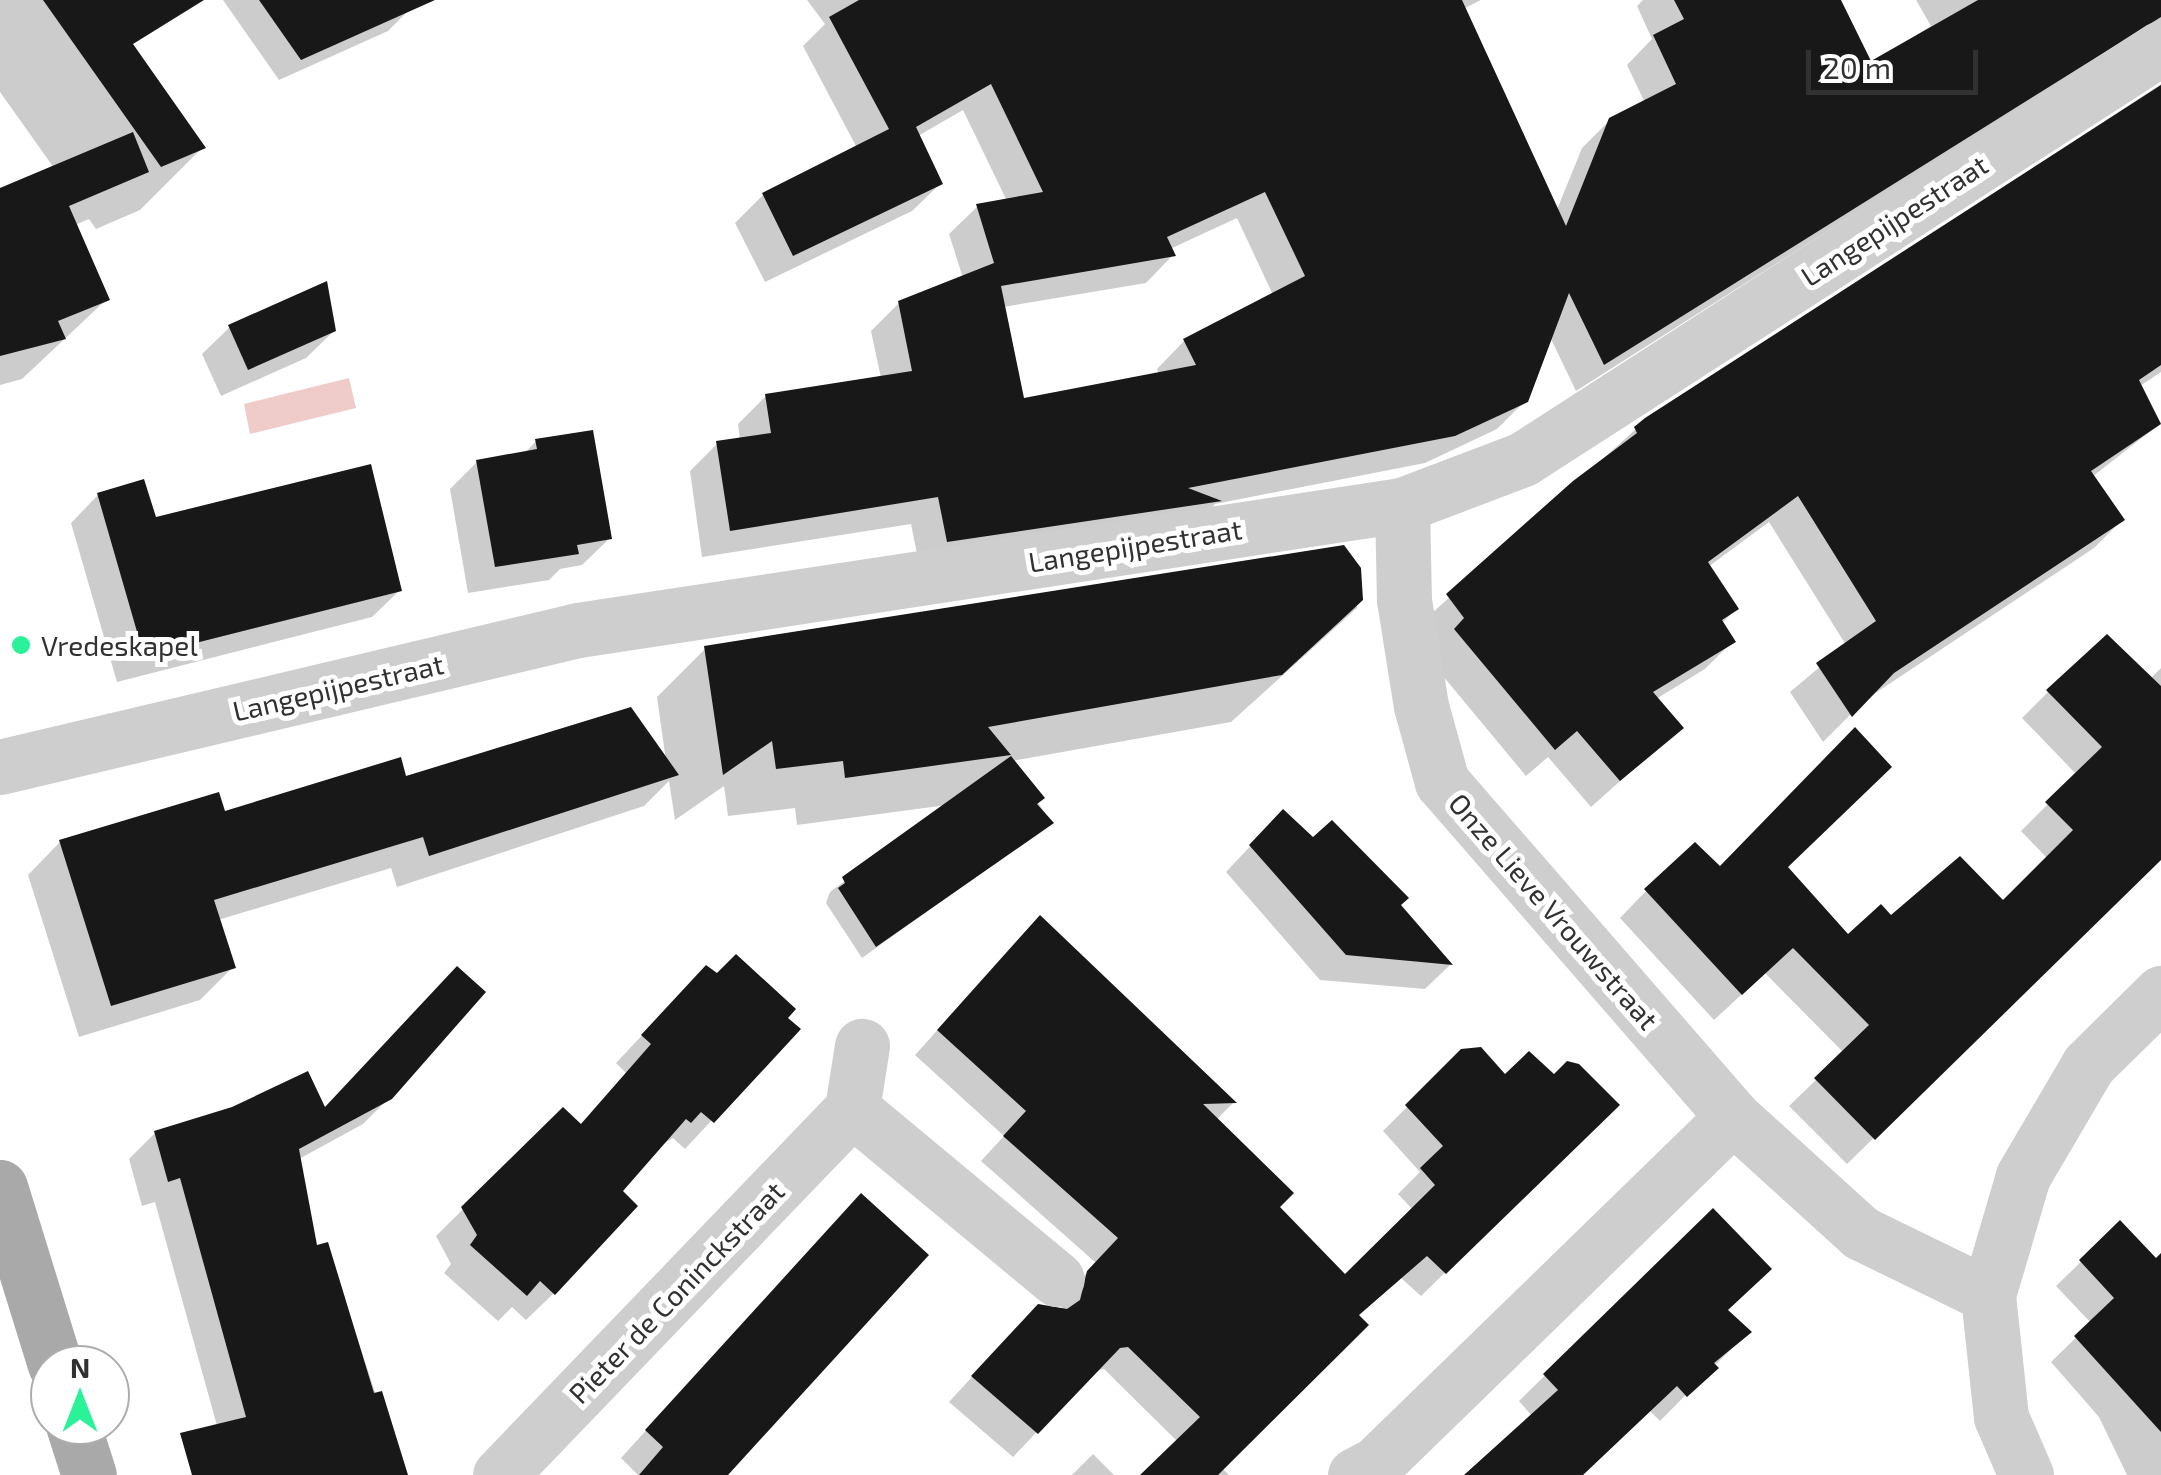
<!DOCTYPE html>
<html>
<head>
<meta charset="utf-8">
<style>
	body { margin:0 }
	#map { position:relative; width:2161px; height:1475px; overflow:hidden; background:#fff; font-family:"Exo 2",sans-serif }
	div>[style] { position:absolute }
	.water>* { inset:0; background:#efcbca }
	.shadow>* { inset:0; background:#0003 }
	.building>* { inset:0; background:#181818 }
	.minor>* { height:55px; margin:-27.5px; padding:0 27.5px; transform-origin:27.5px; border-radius:27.5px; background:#cecece }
	.primary>* { height:55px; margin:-27.5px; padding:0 27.5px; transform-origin:27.5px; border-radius:27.5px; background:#a9a9a9 }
	.dots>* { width:28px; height:28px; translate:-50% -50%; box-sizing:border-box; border:5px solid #fff; border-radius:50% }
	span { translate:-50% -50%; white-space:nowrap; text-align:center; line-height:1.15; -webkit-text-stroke:10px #fff; paint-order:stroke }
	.street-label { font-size:28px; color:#313131 }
	.poi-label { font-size:28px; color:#313131 }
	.left { translate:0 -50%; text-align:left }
	.north { position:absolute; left:30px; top:1345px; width:100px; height:100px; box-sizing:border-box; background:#fff; border:2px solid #adadad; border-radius:50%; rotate:0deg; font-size:28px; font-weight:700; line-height:40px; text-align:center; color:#313131 }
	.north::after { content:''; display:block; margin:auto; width:35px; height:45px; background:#2af298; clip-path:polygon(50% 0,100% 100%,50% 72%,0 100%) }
	.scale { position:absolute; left:1806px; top:50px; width:172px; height:45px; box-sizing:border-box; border:5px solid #313131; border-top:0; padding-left:12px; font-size:30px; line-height:35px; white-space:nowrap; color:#313131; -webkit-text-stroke:8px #fff; paint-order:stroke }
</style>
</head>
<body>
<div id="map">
	<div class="water">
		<i style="clip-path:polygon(349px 378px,356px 408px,250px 434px,244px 404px)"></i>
	</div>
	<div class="shadow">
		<i style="clip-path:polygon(0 0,99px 0,203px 147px,140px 210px,96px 229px,89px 219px,75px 225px,107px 299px,22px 379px,0 385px,0 191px,54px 168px,0 92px)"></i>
		<i style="clip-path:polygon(223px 0,402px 0,409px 10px,388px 31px,279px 80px)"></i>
		<i style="clip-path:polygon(evenodd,807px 0,1481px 0,1463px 9px,1556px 212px,1582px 148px,1610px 120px,1645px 103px,1627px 65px,1652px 39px,1637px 6px,1643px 0,1838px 0,1870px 64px,1931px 26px,1916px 0,2161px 0,2161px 68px,2114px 49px,1576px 391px,1550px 337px,1526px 400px,1497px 429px,1425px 463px,1215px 504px,1192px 528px,920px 569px,911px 524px,702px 557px,690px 471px,717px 444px,740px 440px,738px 424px,766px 396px,881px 378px,871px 331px,899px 303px,963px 278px,949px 234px,977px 207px,1007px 201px,963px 110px,918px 136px,940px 184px,912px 211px,765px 282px,735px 223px,763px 195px,857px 148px,803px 46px,825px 24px,807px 0,1237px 218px,1273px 295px,1184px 341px,1157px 369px,1159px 374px,1022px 401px,1003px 307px,1146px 283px,1173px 255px,1170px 249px,1237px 218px)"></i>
		<i style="clip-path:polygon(2161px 84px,2161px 372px,2140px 386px,2161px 423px,2092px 477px,2122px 520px,2094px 548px,1865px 700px,1823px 742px,1790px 692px,1846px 645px,1769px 522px,1708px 567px,1736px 609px,1721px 624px,1733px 641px,1705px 669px,1656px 699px,1680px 728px,1591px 807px,1548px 757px,1526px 776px,1428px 658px,1420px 624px,1636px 429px)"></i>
		<i style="clip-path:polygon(230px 327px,334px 331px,306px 358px,221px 396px,202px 354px)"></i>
		<i style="clip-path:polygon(536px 441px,610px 538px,582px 565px,560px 569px,549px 580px,468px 593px,450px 489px,477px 462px,524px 454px)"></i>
		<i style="clip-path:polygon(98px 495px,154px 520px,400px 590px,372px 617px,117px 682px,71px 523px)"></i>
		<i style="clip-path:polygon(1358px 569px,1357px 608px,1231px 722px,1012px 761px,1051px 823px,862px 958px,826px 903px,830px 892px,947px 805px,797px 825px,795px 808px,728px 816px,724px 786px,675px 820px,669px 781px,644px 806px,397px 887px,391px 868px,218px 920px,233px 967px,200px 1000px,79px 1037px,28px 875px,60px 842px,404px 780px,666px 761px,657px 697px,705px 649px)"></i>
		<i style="clip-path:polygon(2161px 668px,2161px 858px,1847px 1164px,1789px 1106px,1844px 1053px,1765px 973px,1714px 1020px,1620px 918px,1646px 891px,1719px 869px,1785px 867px,1848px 938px,1890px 919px,2003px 904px,2048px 859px,2021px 831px,2077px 775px,2022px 718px,2048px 692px,2150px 679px)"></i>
		<i style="clip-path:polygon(1258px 838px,1313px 841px,1398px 905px,1450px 965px,1425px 989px,1320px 980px,1226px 872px)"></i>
		<i style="clip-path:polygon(1017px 942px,1233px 1103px,1216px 1120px,1277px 1207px,1345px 1278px,1413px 1210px,1398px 1194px,1420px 1172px,1383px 1131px,1462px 1052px,1505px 1077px,1554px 1077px,1616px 1105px,1421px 1296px,1401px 1278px,1357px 1317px,1222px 1468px,1229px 1475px,1143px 1475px,1178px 1442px,1104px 1369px,1095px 1371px,1013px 1457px,949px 1402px,1014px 1331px,1061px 1310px,1063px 1298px,1096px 1263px,981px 1161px,1004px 1136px,915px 1055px)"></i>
		<i style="clip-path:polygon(679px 996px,785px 1019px,797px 1029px,685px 1149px,673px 1138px,659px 1146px,620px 1191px,554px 1293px,526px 1320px,512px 1307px,498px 1321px,444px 1273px,451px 1264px,436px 1236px,563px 1110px,579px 1126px,626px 1073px,616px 1063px)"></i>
		<i style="clip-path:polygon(390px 1097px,363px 1124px,299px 1159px,315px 1248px,327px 1245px,402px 1475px,250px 1475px,229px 1469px,155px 1202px,142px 1206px,129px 1159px,155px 1133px)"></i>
		<i style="clip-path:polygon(1713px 1211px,1725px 1311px,1748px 1332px,1660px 1421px,1649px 1410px,1581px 1475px,1472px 1475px,1533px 1417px,1519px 1401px)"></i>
		<i style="clip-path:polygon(835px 1223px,725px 1475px,638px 1475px,621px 1458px)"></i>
		<i style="clip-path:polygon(2120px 1224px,2161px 1266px,2161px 1475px,2127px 1475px,2099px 1417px,2051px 1362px,2091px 1323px,2056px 1286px)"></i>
		<i style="clip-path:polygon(1093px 1454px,1114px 1475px,1072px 1475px)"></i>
	</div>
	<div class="building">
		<i style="clip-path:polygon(43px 0,204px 0,133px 44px,206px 148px,161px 167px)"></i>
		<i style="clip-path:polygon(259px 0,435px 0,301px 60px)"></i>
		<i style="clip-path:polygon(evenodd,859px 0,1462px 0,1566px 226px,1609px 118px,1676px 84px,1653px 35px,1684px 19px,1674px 0,1841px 0,1871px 61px,1978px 0,2161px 0,2161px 17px,1604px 365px,1569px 293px,1528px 402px,1455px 436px,1188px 488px,1222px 501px,947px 542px,938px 497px,730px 531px,716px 441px,771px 433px,765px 394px,912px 371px,898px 301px,994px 263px,976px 204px,1043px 192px,991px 84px,916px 127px,943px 184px,793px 256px,762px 193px,889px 129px,829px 17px,859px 0,1265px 192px,1305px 276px,1183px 339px,1196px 365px,1024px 398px,1001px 286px,1176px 256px,1167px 237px,1265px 192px)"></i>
		<i style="clip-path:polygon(2161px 85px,2161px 365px,2139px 380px,2161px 424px,2091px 471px,2125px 520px,1894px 673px,1852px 717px,1816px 663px,1876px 621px,1798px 496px,1708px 562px,1739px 609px,1722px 620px,1736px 642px,1653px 692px,1684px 728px,1620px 781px,1577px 731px,1555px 750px,1454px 629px,1464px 618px,1446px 594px,1573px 481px,1637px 433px,1634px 427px,1645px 418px)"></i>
		<i style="clip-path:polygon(133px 132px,149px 172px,69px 206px,110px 300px,58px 321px,66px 339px,0 356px,0 188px)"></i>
		<i style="clip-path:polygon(327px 281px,336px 331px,248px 370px,228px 325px)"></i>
		<i style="clip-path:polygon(593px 430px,612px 539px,577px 545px,579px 554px,495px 567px,476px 460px,537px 449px,535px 439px)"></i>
		<i style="clip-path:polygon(371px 464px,402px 591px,144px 656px,97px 493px,144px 479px,156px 517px)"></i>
		<i style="clip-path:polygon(1344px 545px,1361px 568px,1363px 600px,1282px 675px,988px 727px,1011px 755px,845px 778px,843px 761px,776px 769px,772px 741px,723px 775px,704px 646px)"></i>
		<i style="clip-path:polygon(2107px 634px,2161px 686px,2161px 860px,1875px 1140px,1814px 1078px,1869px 1025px,1793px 948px,1742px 995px,1644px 889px,1695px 842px,1720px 866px,1855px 727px,1892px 767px,1788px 867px,1848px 934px,1881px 904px,1891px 915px,1960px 856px,2003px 900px,2073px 830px,2045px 802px,2102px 747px,2046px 690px)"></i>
		<i style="clip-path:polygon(631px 707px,679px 775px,429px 856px,423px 837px,214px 900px,236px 968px,111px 1006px,59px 840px,219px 792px,225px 811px,401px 757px,406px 776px)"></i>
		<i style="clip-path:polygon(1011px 756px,1045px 798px,1037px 804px,1054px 823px,876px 947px,838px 888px,845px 883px,842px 877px)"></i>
		<i style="clip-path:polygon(1283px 809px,1313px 837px,1332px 820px,1409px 898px,1401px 905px,1453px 965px,1346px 955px,1249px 845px)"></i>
		<i style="clip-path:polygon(1040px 915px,1237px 1103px,1203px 1104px,1294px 1193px,1280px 1207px,1345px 1274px,1435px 1185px,1420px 1168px,1443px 1146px,1405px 1105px,1461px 1049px,1481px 1047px,1505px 1074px,1529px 1051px,1554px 1074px,1567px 1061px,1579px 1064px,1620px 1105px,1446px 1274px,1427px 1256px,1359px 1315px,1369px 1325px,1218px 1475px,1140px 1475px,1200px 1417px,1128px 1347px,1120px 1348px,1038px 1434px,971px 1376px,1038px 1304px,1067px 1309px,1080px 1300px,1087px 1271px,1118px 1238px,1003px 1136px,1026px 1111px,937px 1030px)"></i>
		<i style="clip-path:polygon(736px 954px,796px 1009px,788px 1018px,801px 1029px,714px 1123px,701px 1112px,691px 1123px,686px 1119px,623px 1191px,638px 1206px,555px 1295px,540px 1281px,527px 1296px,470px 1245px,477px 1235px,461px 1207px,563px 1107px,581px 1124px,651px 1044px,641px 1035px,706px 965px,717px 973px)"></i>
		<i style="clip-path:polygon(457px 966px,486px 992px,392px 1099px,299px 1149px,317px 1245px,328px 1242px,374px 1393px,382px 1391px,408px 1475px,192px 1475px,180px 1433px,246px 1417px,180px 1178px,168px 1182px,154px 1131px,232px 1107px,308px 1071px,325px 1107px)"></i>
		<i style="clip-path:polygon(861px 1193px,929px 1255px,728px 1475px,639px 1475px,663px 1447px,645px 1430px)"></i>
		<i style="clip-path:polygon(1713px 1208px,1772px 1269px,1728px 1310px,1752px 1332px,1714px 1363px,1719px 1368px,1687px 1397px,1677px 1386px,1583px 1475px,1464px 1475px,1558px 1390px,1543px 1374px)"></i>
		<i style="clip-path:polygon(2120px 1220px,2156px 1258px,2161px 1253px,2161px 1432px,2074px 1336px,2114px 1298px,2079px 1260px)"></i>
	</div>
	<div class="minor">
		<i style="left:1402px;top:505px;width:95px;rotate:88.8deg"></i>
		<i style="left:1404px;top:600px;width:107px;rotate:80.9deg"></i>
		<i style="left:1421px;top:706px;width:79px;rotate:74.6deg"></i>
		<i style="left:1442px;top:782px;width:444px;rotate:49deg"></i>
		<i style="left:1733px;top:1117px;width:173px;rotate:42.2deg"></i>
		<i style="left:1861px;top:1233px;width:141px;rotate:26deg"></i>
		<i style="left:0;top:767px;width:594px;rotate:-13.33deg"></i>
		<i style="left:578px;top:630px;width:833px;rotate:-8.63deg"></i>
		<i style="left:1402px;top:505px;width:129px;rotate:-20.8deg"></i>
		<i style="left:1523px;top:459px;width:759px;rotate:-32.79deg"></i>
		<i style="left:852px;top:1109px;width:266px;rotate:39.7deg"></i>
		<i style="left:500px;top:1475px;width:508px;rotate:-46.12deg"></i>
		<i style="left:852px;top:1109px;width:64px;rotate:-81deg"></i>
		<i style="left:1355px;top:1475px;width:24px;rotate:-28deg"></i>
		<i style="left:1376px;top:1464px;width:498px;rotate:-44.2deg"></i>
		<i style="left:2026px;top:1475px;width:63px;rotate:-113.3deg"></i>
		<i style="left:2001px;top:1417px;width:123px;rotate:-96.1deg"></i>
		<i style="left:1988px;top:1295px;width:124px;rotate:-73.6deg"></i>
		<i style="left:2023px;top:1176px;width:129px;rotate:-59.6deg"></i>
		<i style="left:2088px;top:1065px;width:103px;rotate:-44.6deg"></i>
	</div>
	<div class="primary">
		<i style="left:0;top:1187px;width:186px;rotate:72.8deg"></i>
		<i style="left:73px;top:1425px;width:52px;rotate:72.3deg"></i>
	</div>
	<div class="dots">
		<i style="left:21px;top:645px;background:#2af298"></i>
	</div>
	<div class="street-label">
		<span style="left:1894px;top:220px;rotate:-33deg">Langepijpestraat</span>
		<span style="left:1135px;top:545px;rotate:-9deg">Langepijpestraat</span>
		<span style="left:338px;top:687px;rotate:-13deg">Langepijpestraat</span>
		<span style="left:1554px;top:911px;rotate:49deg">Onze Lieve Vrouwstraat</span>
		<span style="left:676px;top:1292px;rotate:-46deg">Pieter de Coninckstraat</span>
	</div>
	<div class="poi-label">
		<span class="left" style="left:41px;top:645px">Vredeskapel</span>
	</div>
	<div class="north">N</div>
	<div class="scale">20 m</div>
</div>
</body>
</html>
